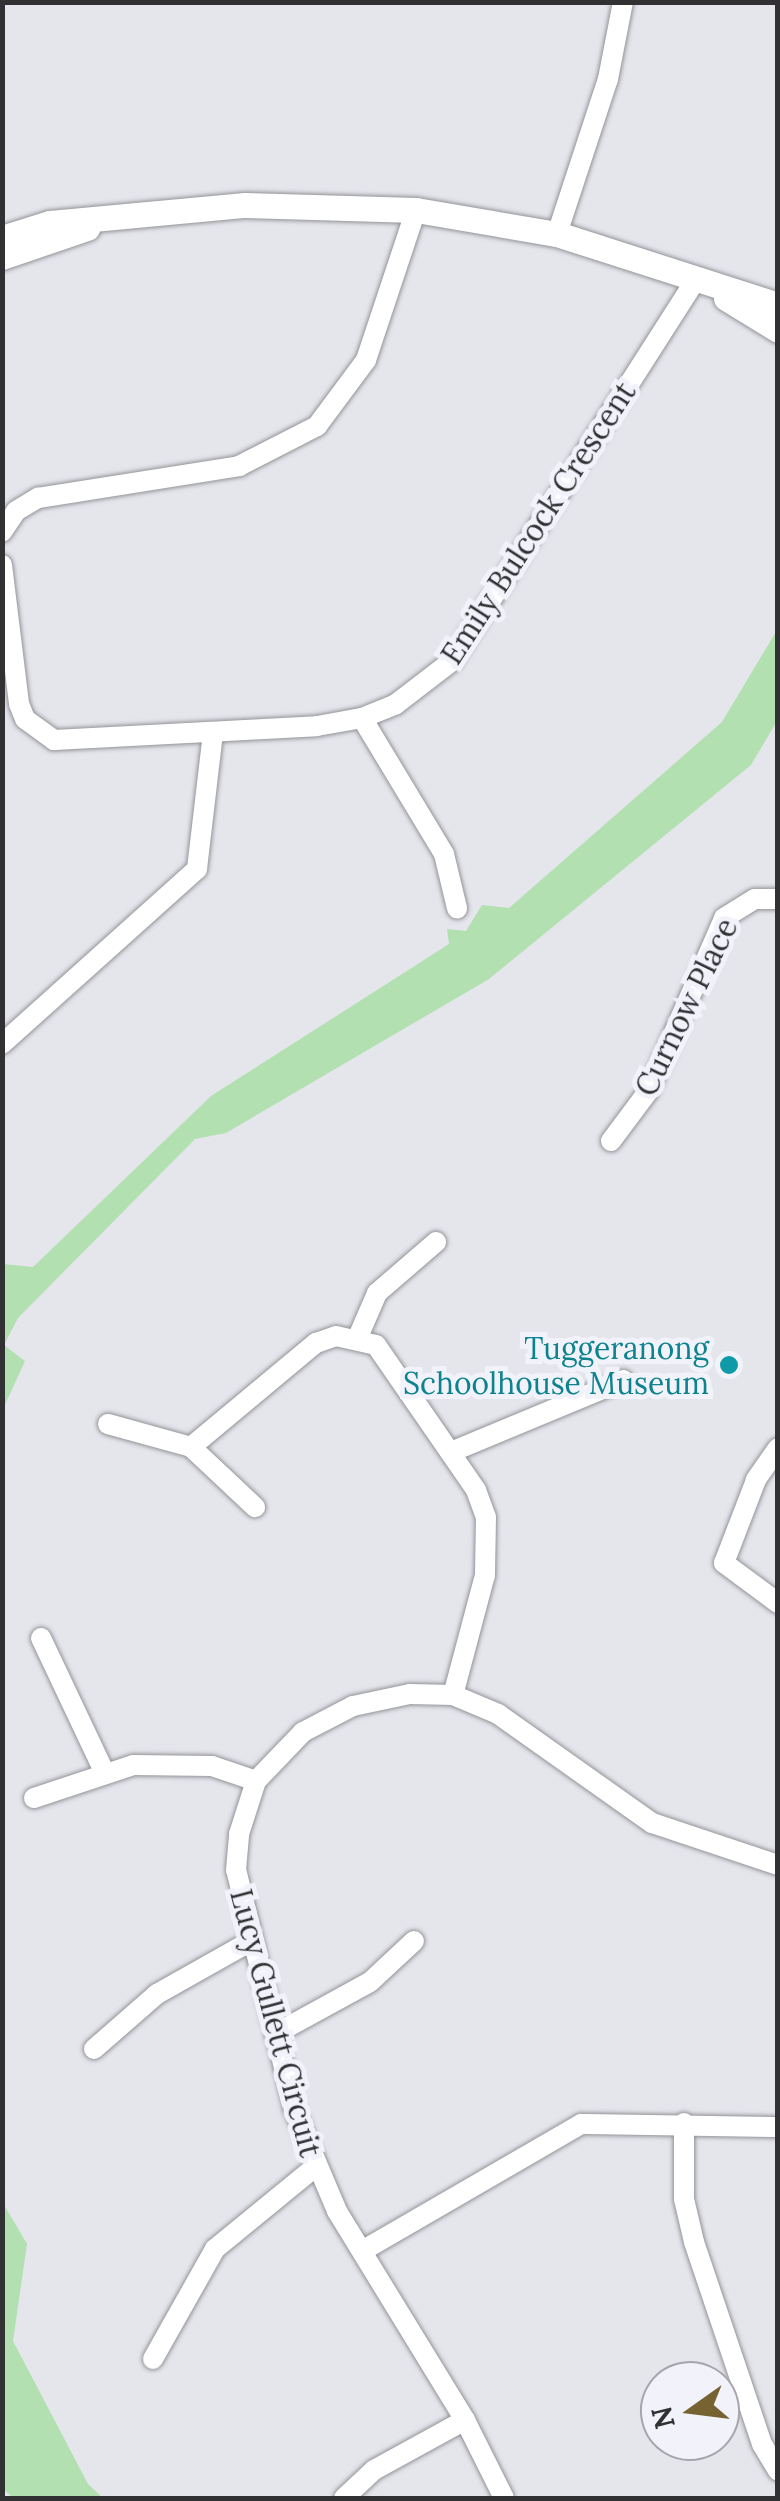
<!DOCTYPE html>
<html>
<head>
<meta charset="utf-8">
<style>
	body { margin:0 }
	#map { position:relative; width:780px; height:2501px; overflow:hidden; background:#e5e6ec; font-family:Lora,serif }
	div>[style] { position:absolute }
	.green>* { inset:0; background:#b2e0b1 }
	.roads { filter:drop-shadow(0 0 2px #939499) drop-shadow(0 0 2px #939499) }
	.minor>* { height:20px; margin:-10px; padding:0 10px; transform-origin:10px; border-radius:10px; background:#fff }
	.tertiary>* { height:25px; margin:-12.5px; padding:0 12.5px; transform-origin:12.5px; border-radius:12.5px; background:#fff }
	.dots>* { width:28px; height:28px; translate:-50% -50%; box-sizing:border-box; border:5px solid #f2f3fa; border-radius:50% }
	span { translate:-50% -50%; white-space:nowrap; text-align:center; line-height:1.15; -webkit-text-stroke:10px #f2f3fa; paint-order:stroke }
	.street-label { font-size:30px; color:#313134 }
	.culture-label { font-size:30px; color:#0d838f }
	.right { translate:-100% -50%; text-align:right }
	.frame { position:absolute; inset:0; border:5px solid #313134; pointer-events:none }
	.north { position:absolute; left:640px; top:2361px; width:100px; height:100px; box-sizing:border-box; background:#f2f3fa; border:2px solid #a5a5ab; border-radius:50%; rotate:256deg; font-size:28px; font-weight:700; line-height:40px; text-align:center; color:#313134 }
	.north::after { content:''; display:block; margin:auto; width:35px; height:45px; background:#766331; clip-path:polygon(50% 0,100% 100%,50% 72%,0 100%) }
</style>
</head>
<body>
<div id="map">
	<div class="green">
		<i style="clip-path:polygon(777px 630px,777px 721px,751px 765px,489px 979px,226px 1133px,195px 1139px,18px 1318px,4px 1345px,25px 1361px,3px 1409px,3px 1264px,33px 1267px,211px 1096px,449px 944px,447px 929px,466px 931px,482px 905px,509px 908px,722px 722px)"></i>
		<i style="clip-path:polygon(3px 2203px,27px 2244px,13px 2341px,88px 2484px,103px 2498px,13px 2498px,3px 2489px)"></i>
	</div>
	<div class="roads">
		<div class="minor">
			<i style="left:557px;top:234px;width:163px;rotate:-71.8deg"></i>
			<i style="left:608px;top:79px;width:78px;rotate:-79deg"></i>
			<i style="left:2px;top:532px;width:25px;rotate:-56deg"></i>
			<i style="left:16px;top:511px;width:26px;rotate:-31deg"></i>
			<i style="left:38px;top:498px;width:204px;rotate:-9deg"></i>
			<i style="left:239px;top:466px;width:88px;rotate:-27.1deg"></i>
			<i style="left:317px;top:426px;width:82px;rotate:-53.4deg"></i>
			<i style="left:366px;top:360px;width:158px;rotate:-71.6deg"></i>
			<i style="left:2px;top:565px;width:140px;rotate:83deg"></i>
			<i style="left:19px;top:704px;width:16px;rotate:68deg"></i>
			<i style="left:25px;top:719px;width:36px;rotate:36deg"></i>
			<i style="left:54px;top:740px;width:263px;rotate:-3deg"></i>
			<i style="left:317px;top:726px;width:46px;rotate:-10.1deg"></i>
			<i style="left:362px;top:718px;width:37px;rotate:-22deg"></i>
			<i style="left:396px;top:704px;width:71px;rotate:-37.5deg"></i>
			<i style="left:452px;top:661px;width:453px;rotate:-57.4deg"></i>
			<i style="left:362px;top:718px;width:159px;rotate:58.9deg"></i>
			<i style="left:444px;top:854px;width:56px;rotate:76.5deg"></i>
			<i style="left:2px;top:1044px;width:262px;rotate:-41.9deg"></i>
			<i style="left:197px;top:869px;width:137px;rotate:-83.3deg"></i>
			<i style="left:611px;top:1141px;width:64px;rotate:-53.3deg"></i>
			<i style="left:649px;top:1090px;width:188px;rotate:-66.4deg"></i>
			<i style="left:724px;top:918px;width:36px;rotate:-32deg"></i>
			<i style="left:755px;top:899px;width:23px"></i>
			<i style="left:358px;top:1337px;width:48px;rotate:-66.6deg"></i>
			<i style="left:377px;top:1293px;width:78px;rotate:-40.8deg"></i>
			<i style="left:108px;top:1424px;width:86px;rotate:15.5deg"></i>
			<i style="left:191px;top:1447px;width:88px;rotate:43.2deg"></i>
			<i style="left:191px;top:1447px;width:163px;rotate:-39.8deg"></i>
			<i style="left:316px;top:1343px;width:21px;rotate:-19deg"></i>
			<i style="left:336px;top:1336px;width:41px;rotate:12.7deg"></i>
			<i style="left:376px;top:1345px;width:176px;rotate:55.4deg"></i>
			<i style="left:476px;top:1490px;width:29px;rotate:70deg"></i>
			<i style="left:486px;top:1517px;width:58px;rotate:91deg"></i>
			<i style="left:485px;top:1575px;width:124px;rotate:104.9deg"></i>
			<i style="left:778px;top:1448px;width:39px;rotate:125deg"></i>
			<i style="left:756px;top:1480px;width:89px;rotate:111.1deg"></i>
			<i style="left:724px;top:1563px;width:67px;rotate:36.5deg"></i>
			<i style="left:451px;top:1452px;width:187px;rotate:-22.6deg"></i>
			<i style="left:41px;top:1638px;width:147px;rotate:64.7deg"></i>
			<i style="left:34px;top:1798px;width:104px;rotate:-18.4deg"></i>
			<i style="left:133px;top:1765px;width:79px;rotate:0.7deg"></i>
			<i style="left:212px;top:1766px;width:46px;rotate:18.8deg"></i>
			<i style="left:275px;top:2034px;width:108px;rotate:-28.7deg"></i>
			<i style="left:370px;top:1982px;width:60px;rotate:-43deg"></i>
			<i style="left:94px;top:2049px;width:84px;rotate:-41.1deg"></i>
			<i style="left:157px;top:1994px;width:108px;rotate:-29.4deg"></i>
			<i style="left:684px;top:2123px;width:76px;rotate:90deg"></i>
			<i style="left:684px;top:2199px;width:44px;rotate:76.9deg"></i>
			<i style="left:694px;top:2242px;width:213px;rotate:71.4deg"></i>
			<i style="left:762px;top:2444px;width:31px;rotate:59deg"></i>
			<i style="left:362px;top:2251px;width:253px;rotate:-30.1deg"></i>
			<i style="left:581px;top:2124px;width:197px;rotate:0.9deg"></i>
			<i style="left:153px;top:2359px;width:126px;rotate:-60.6deg"></i>
			<i style="left:215px;top:2249px;width:128px;rotate:-39.3deg"></i>
			<i style="left:344px;top:2498px;width:41px;rotate:-43deg"></i>
			<i style="left:374px;top:2470px;width:104px;rotate:-28.8deg"></i>
			<i style="left:504px;top:2498px;width:87px;rotate:-116.6deg"></i>
			<i style="left:465px;top:2420px;width:245px;rotate:-121.5deg"></i>
			<i style="left:337px;top:2211px;width:111px;rotate:-112.9deg"></i>
			<i style="left:294px;top:2109px;width:246px;rotate:-103.6deg"></i>
			<i style="left:236px;top:1870px;width:36px;rotate:-85deg"></i>
			<i style="left:239px;top:1834px;width:56px;rotate:-72.2deg"></i>
			<i style="left:256px;top:1781px;width:68px;rotate:-46.2deg"></i>
			<i style="left:303px;top:1732px;width:56px;rotate:-27.5deg"></i>
			<i style="left:353px;top:1706px;width:58px;rotate:-11.9deg"></i>
			<i style="left:410px;top:1694px;width:43px;rotate:1.3deg"></i>
			<i style="left:453px;top:1695px;width:49px;rotate:22.9deg"></i>
			<i style="left:498px;top:1714px;width:189px;rotate:35.3deg"></i>
			<i style="left:652px;top:1823px;width:133px;rotate:18.4deg"></i>
		</div>
		<div class="tertiary">
			<i style="left:2px;top:238px;width:50px;rotate:-17.4deg"></i>
			<i style="left:50px;top:223px;width:196px;rotate:-5.3deg"></i>
			<i style="left:245px;top:205px;width:171px;rotate:1.7deg"></i>
			<i style="left:416px;top:210px;width:143px;rotate:9.7deg"></i>
			<i style="left:557px;top:234px;width:232px;rotate:17.8deg"></i>
			<i style="left:2px;top:257px;width:90px;rotate:-18.8deg"></i>
			<i style="left:726px;top:298px;width:61px;rotate:31.6deg"></i>
		</div>
	</div>
	<div class="dots">
		<i style="left:729px;top:1365px;background:#0f9aa8"></i>
	</div>
	<div class="street-label">
		<span style="left:538px;top:523px;rotate:-57deg">Emily Bulcock Crescent</span>
		<span style="left:686px;top:1007px;rotate:-64deg">Curnow Place</span>
		<span style="left:276px;top:2023px;rotate:75deg">Lucy Gullett Circuit</span>
	</div>
	<div class="culture-label">
		<span class="right" style="left:709px;top:1365px">Tuggeranong<br>Schoolhouse Museum</span>
	</div>
	<div class="frame"></div>
	<div class="north">N</div>
</div>
</body>
</html>
